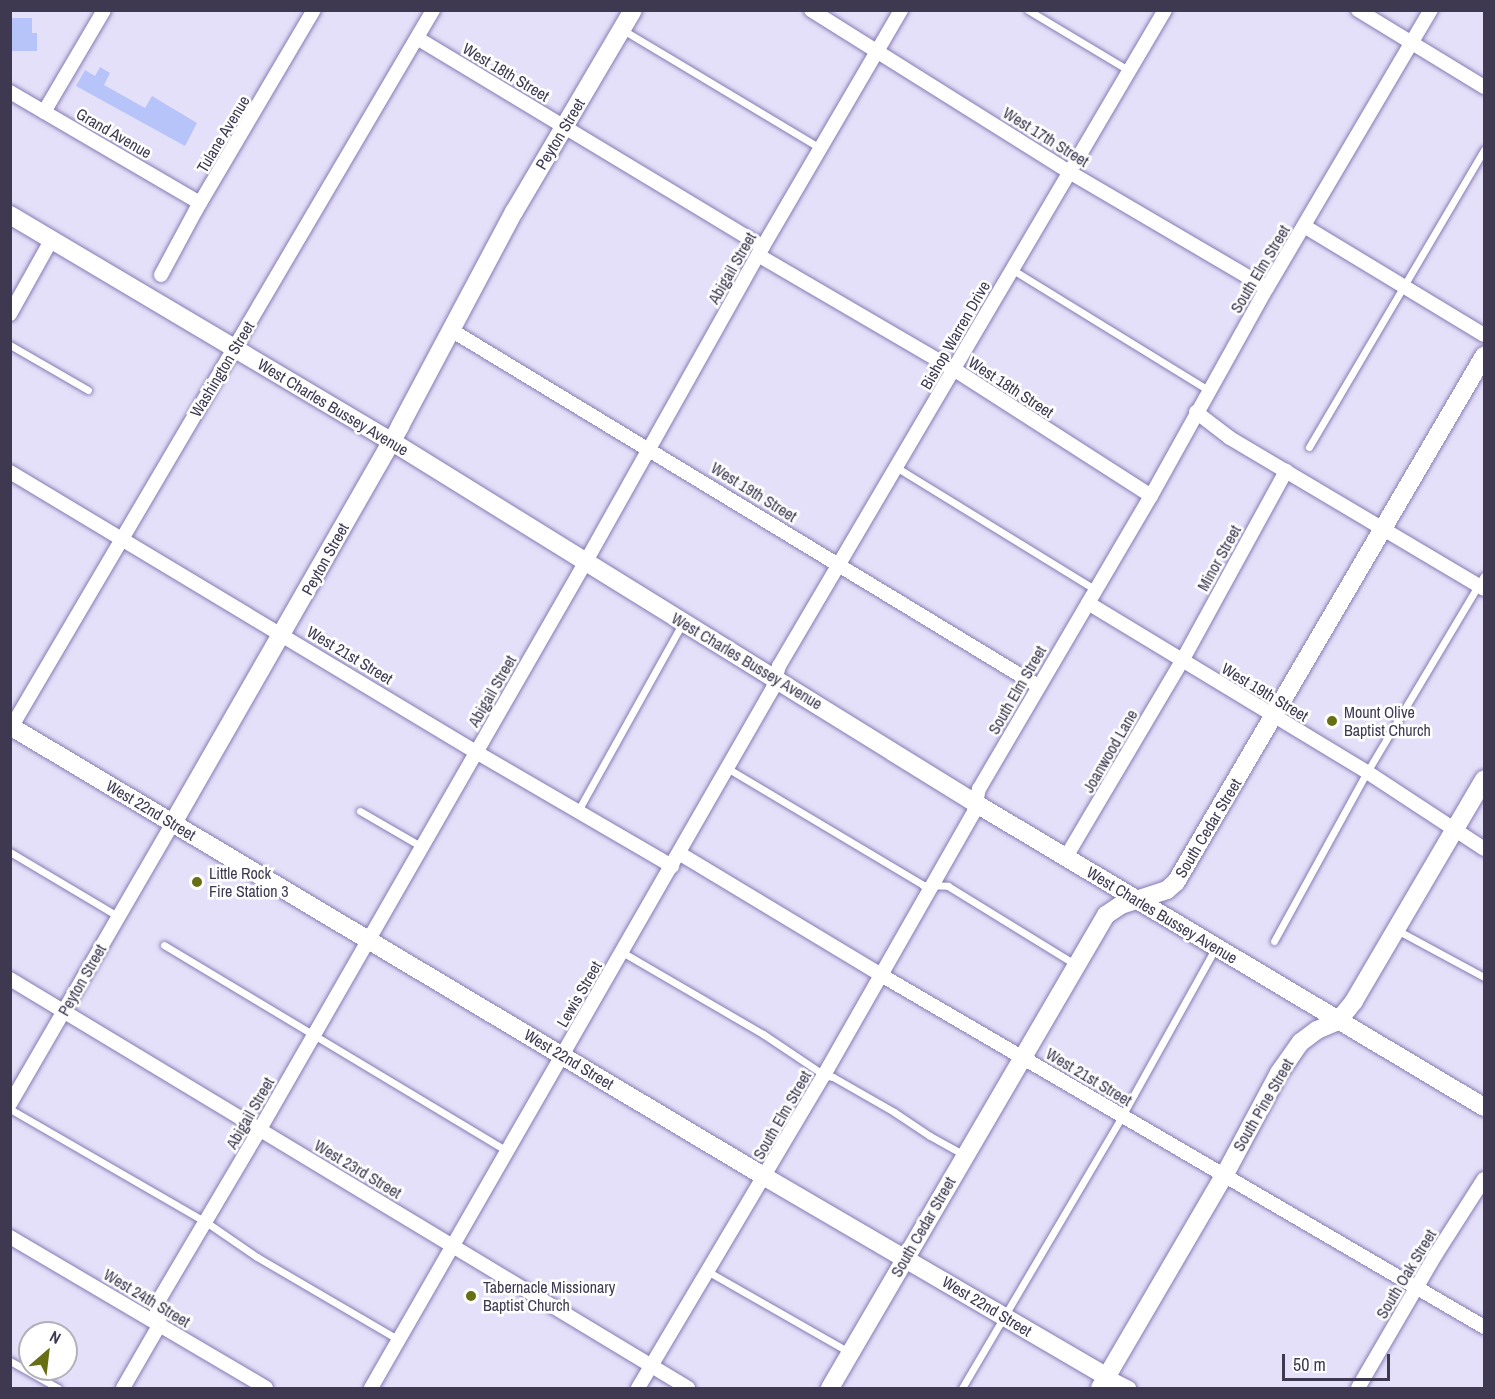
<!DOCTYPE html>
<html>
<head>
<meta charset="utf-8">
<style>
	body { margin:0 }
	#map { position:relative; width:1495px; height:1399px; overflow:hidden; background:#e4e0f9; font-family:"Archivo Narrow",sans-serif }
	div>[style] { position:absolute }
	.building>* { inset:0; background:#b6c4f9 }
	.roads { filter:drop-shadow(0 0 2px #877bb4) drop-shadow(0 0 2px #877bb4) }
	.lane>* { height:7px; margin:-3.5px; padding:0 3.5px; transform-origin:3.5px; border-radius:3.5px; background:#fff }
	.street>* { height:14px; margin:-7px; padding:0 7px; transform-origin:7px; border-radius:7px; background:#fff }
	.secondary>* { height:18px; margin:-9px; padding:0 9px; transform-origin:9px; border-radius:9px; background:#fff }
	.dots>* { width:16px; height:16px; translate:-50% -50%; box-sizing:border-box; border:3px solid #fff; border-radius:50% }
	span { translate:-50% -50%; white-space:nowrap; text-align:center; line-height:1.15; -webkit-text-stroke:5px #fff; paint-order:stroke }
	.street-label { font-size:16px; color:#3e3951 }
	.poi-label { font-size:16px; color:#3e3951 }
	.left { translate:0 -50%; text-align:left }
	.frame { position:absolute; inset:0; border:12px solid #3e3951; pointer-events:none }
	.north { position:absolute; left:18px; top:1321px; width:60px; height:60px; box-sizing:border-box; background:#fff; border:2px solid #b2b0b9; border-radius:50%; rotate:28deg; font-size:16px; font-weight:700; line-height:24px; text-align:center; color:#3e3951 }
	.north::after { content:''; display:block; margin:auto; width:21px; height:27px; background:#676e13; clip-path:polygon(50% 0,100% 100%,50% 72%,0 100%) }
	.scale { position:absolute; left:1282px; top:1354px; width:108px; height:27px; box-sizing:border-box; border:3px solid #3e3951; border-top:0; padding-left:8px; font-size:18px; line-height:21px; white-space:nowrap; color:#3e3951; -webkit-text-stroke:4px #fff; paint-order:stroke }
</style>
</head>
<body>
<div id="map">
	<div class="building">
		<i style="clip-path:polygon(11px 18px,32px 18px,32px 33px,37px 33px,37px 51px,11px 51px)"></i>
		<i style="clip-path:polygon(100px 67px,110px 73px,104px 85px,145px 108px,152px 96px,197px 123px,185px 146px,76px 86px,85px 70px,95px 76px)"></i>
	</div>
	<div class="roads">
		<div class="lane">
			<i style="left:1028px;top:10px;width:120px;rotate:31deg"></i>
			<i style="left:623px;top:30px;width:232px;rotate:30.9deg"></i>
			<i style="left:1013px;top:270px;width:229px;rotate:31.6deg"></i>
			<i style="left:10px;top:345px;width:90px;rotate:30deg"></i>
			<i style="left:1309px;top:447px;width:345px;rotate:-59.5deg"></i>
			<i style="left:896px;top:467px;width:235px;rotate:31.6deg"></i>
			<i style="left:727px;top:768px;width:228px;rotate:30.8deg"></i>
			<i style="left:923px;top:885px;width:25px;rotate:2deg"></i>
			<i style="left:948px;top:886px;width:149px;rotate:31.6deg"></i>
			<i style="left:579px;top:809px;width:212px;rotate:-60.9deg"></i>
			<i style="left:360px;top:811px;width:72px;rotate:30.1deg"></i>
			<i style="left:10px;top:852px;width:127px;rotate:30.8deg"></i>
			<i style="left:1397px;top:930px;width:99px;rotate:28.4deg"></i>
			<i style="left:1274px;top:941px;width:193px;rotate:-61.2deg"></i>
			<i style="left:1367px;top:772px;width:228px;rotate:-59.2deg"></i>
			<i style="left:164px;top:945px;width:401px;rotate:31deg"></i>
			<i style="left:622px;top:952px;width:163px;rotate:30.2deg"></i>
			<i style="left:763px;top:1034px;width:73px;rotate:33.9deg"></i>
			<i style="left:824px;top:1075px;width:9px;rotate:13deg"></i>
			<i style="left:833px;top:1077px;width:70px;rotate:29.8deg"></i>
			<i style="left:894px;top:1112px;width:43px;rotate:33.7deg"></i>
			<i style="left:930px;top:1136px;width:39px;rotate:29deg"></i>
			<i style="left:10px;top:1109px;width:226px;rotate:30deg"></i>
			<i style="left:206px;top:1222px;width:62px;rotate:34.5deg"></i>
			<i style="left:257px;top:1257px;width:164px;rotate:30.3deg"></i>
			<i style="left:707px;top:1271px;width:166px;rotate:29.7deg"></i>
			<i style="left:10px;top:1361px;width:55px;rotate:29.4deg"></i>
			<i style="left:962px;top:1388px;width:316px;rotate:-59.5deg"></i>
			<i style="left:1122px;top:1116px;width:191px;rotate:-60.9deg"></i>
		</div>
		<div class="street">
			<i style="left:811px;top:10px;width:307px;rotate:32.1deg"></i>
			<i style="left:1071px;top:173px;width:227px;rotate:30.4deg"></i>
			<i style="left:1358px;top:10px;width:148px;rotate:31.4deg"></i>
			<i style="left:417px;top:38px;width:404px;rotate:31.1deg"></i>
			<i style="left:10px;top:92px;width:220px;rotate:30.3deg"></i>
			<i style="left:44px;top:112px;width:118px;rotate:-59.5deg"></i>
			<i style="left:1304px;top:226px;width:210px;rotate:31.2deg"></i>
			<i style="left:758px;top:255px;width:228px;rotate:30.3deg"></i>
			<i style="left:955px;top:370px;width:233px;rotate:32.7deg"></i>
			<i style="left:161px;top:275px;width:74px;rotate:-61.7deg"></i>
			<i style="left:196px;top:210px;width:232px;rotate:-59.5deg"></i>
			<i style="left:10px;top:314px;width:86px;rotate:-60.8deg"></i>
			<i style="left:451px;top:330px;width:687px;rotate:31.24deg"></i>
			<i style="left:1196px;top:412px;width:43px;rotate:37.4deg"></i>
			<i style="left:1230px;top:438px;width:295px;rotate:30.7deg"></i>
			<i style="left:10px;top:472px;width:544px;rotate:31deg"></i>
			<i style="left:476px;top:752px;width:227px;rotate:30.2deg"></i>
			<i style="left:1088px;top:603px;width:326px;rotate:31.2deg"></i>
			<i style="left:1367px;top:772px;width:140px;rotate:33.3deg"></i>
			<i style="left:12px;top:726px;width:831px;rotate:-59.54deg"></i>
			<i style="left:679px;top:853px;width:236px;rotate:31.1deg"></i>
			<i style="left:881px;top:975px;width:698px;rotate:30.27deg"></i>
			<i style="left:1066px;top:857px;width:228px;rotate:-59.4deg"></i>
			<i style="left:1182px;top:661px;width:217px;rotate:-61.3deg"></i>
			<i style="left:10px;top:979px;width:792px;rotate:31.1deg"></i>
			<i style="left:10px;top:1104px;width:325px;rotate:-59.9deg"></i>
			<i style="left:10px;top:1237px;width:297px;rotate:30.5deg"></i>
			<i style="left:1107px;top:1377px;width:25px;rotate:27deg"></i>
			<i style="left:123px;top:1388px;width:74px;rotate:-60deg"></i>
			<i style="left:160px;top:1324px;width:19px;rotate:-102deg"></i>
			<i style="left:156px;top:1305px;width:204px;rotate:-59.4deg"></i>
			<i style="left:260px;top:1129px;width:653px;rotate:-60.14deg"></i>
			<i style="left:585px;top:563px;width:353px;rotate:-60.7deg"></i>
			<i style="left:758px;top:255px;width:284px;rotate:-59.7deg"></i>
			<i style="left:371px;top:1388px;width:807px;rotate:-60.13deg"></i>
			<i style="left:773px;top:688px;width:23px;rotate:-75deg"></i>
			<i style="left:779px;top:666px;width:761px;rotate:-59.53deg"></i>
			<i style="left:638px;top:1388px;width:364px;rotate:-59.3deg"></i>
			<i style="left:824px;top:1075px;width:303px;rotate:-60.3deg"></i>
			<i style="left:974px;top:812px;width:24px;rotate:-78deg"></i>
			<i style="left:979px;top:789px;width:340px;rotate:-59.6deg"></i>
			<i style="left:1151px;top:496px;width:238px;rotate:-60.9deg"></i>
			<i style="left:1267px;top:288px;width:323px;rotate:-59.5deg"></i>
			<i style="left:1358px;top:1388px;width:155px;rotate:-59.8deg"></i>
			<i style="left:1436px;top:1254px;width:89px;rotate:-57.4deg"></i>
		</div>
		<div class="secondary">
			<i style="left:10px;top:215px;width:443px;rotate:30.7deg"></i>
			<i style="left:391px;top:441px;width:687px;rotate:31.79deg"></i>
			<i style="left:975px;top:803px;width:593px;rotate:30.85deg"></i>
			<i style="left:10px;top:726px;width:879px;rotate:30.85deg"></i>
			<i style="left:765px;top:1177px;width:396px;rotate:30.3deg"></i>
			<i style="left:173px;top:823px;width:457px;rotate:-60.2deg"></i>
			<i style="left:400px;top:426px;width:242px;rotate:-62deg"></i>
			<i style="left:514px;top:212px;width:234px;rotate:-59.5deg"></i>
			<i style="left:830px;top:1388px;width:548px;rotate:-59.74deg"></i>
			<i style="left:1106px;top:915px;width:18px;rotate:-34deg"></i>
			<i style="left:1121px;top:905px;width:48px;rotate:-18.1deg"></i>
			<i style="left:1167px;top:890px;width:12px;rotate:-42deg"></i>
			<i style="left:1176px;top:882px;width:610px;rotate:-59.65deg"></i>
			<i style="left:1100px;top:1388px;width:246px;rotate:-59.7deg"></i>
			<i style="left:1224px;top:1176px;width:117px;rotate:-61.9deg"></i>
			<i style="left:1279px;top:1073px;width:38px;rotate:-55deg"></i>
			<i style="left:1301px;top:1042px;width:20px;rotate:-37deg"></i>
			<i style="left:1317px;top:1030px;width:23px;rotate:-23deg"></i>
			<i style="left:1338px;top:1021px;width:26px;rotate:-51deg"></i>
			<i style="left:1354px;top:1001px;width:257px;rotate:-59.6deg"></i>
		</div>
	</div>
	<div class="dots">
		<i style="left:1332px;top:721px;background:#676e13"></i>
		<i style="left:197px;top:882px;background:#676e13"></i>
		<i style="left:471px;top:1296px;background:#676e13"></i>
	</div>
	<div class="street-label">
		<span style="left:506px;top:72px;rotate:31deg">West 18th Street</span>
		<span style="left:114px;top:133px;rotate:30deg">Grand Avenue</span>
		<span style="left:223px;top:134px;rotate:-59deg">Tulane Avenue</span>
		<span style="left:560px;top:134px;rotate:-59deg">Peyton Street</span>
		<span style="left:1046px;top:137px;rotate:32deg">West 17th Street</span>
		<span style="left:732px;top:268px;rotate:-60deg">Abigail Street</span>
		<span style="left:1260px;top:269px;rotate:-59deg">South Elm Street</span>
		<span style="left:955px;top:335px;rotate:-60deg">Bishop Warren Drive</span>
		<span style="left:222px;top:369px;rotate:-59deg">Washington Street</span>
		<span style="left:1011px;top:387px;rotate:33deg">West 18th Street</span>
		<span style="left:333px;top:407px;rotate:31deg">West Charles Bussey Avenue</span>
		<span style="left:754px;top:492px;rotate:32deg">West 19th Street</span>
		<span style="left:1219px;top:558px;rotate:-61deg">Minor Street</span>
		<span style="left:325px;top:559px;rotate:-61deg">Peyton Street</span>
		<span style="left:350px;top:655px;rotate:31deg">West 21st Street</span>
		<span style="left:747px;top:661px;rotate:31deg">West Charles Bussey Avenue</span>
		<span style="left:1017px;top:690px;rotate:-60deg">South Elm Street</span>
		<span style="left:492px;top:691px;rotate:-60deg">Abigail Street</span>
		<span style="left:1265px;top:692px;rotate:31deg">West 19th Street</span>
		<span style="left:1110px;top:751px;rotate:-60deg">Joanwood Lane</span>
		<span style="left:151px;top:810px;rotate:31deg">West 22nd Street</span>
		<span style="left:1208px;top:828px;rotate:-59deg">South Cedar Street</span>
		<span style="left:1162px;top:915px;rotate:31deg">West Charles Bussey Avenue</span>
		<span style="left:82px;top:980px;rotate:-60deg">Peyton Street</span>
		<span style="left:579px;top:994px;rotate:-60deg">Lewis Street</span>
		<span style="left:569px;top:1059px;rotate:31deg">West 22nd Street</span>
		<span style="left:1089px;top:1077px;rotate:31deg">West 21st Street</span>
		<span style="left:1263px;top:1105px;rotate:-60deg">South Pine Street</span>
		<span style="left:250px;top:1113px;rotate:-60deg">Abigail Street</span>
		<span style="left:782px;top:1115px;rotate:-60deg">South Elm Street</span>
		<span style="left:358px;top:1169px;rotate:31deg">West 23rd Street</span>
		<span style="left:923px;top:1227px;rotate:-60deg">South Cedar Street</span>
		<span style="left:1406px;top:1274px;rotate:-59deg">South Oak Street</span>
		<span style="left:147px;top:1298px;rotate:31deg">West 24th Street</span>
		<span style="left:987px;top:1306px;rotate:31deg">West 22nd Street</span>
	</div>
	<div class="poi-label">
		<span class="left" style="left:1344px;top:721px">Mount Olive<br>Baptist Church</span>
		<span class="left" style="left:209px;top:882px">Little Rock<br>Fire Station 3</span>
		<span class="left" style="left:483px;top:1296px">Tabernacle Missionary<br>Baptist Church</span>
	</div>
	<div class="frame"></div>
	<div class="north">N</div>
	<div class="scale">50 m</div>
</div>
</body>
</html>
